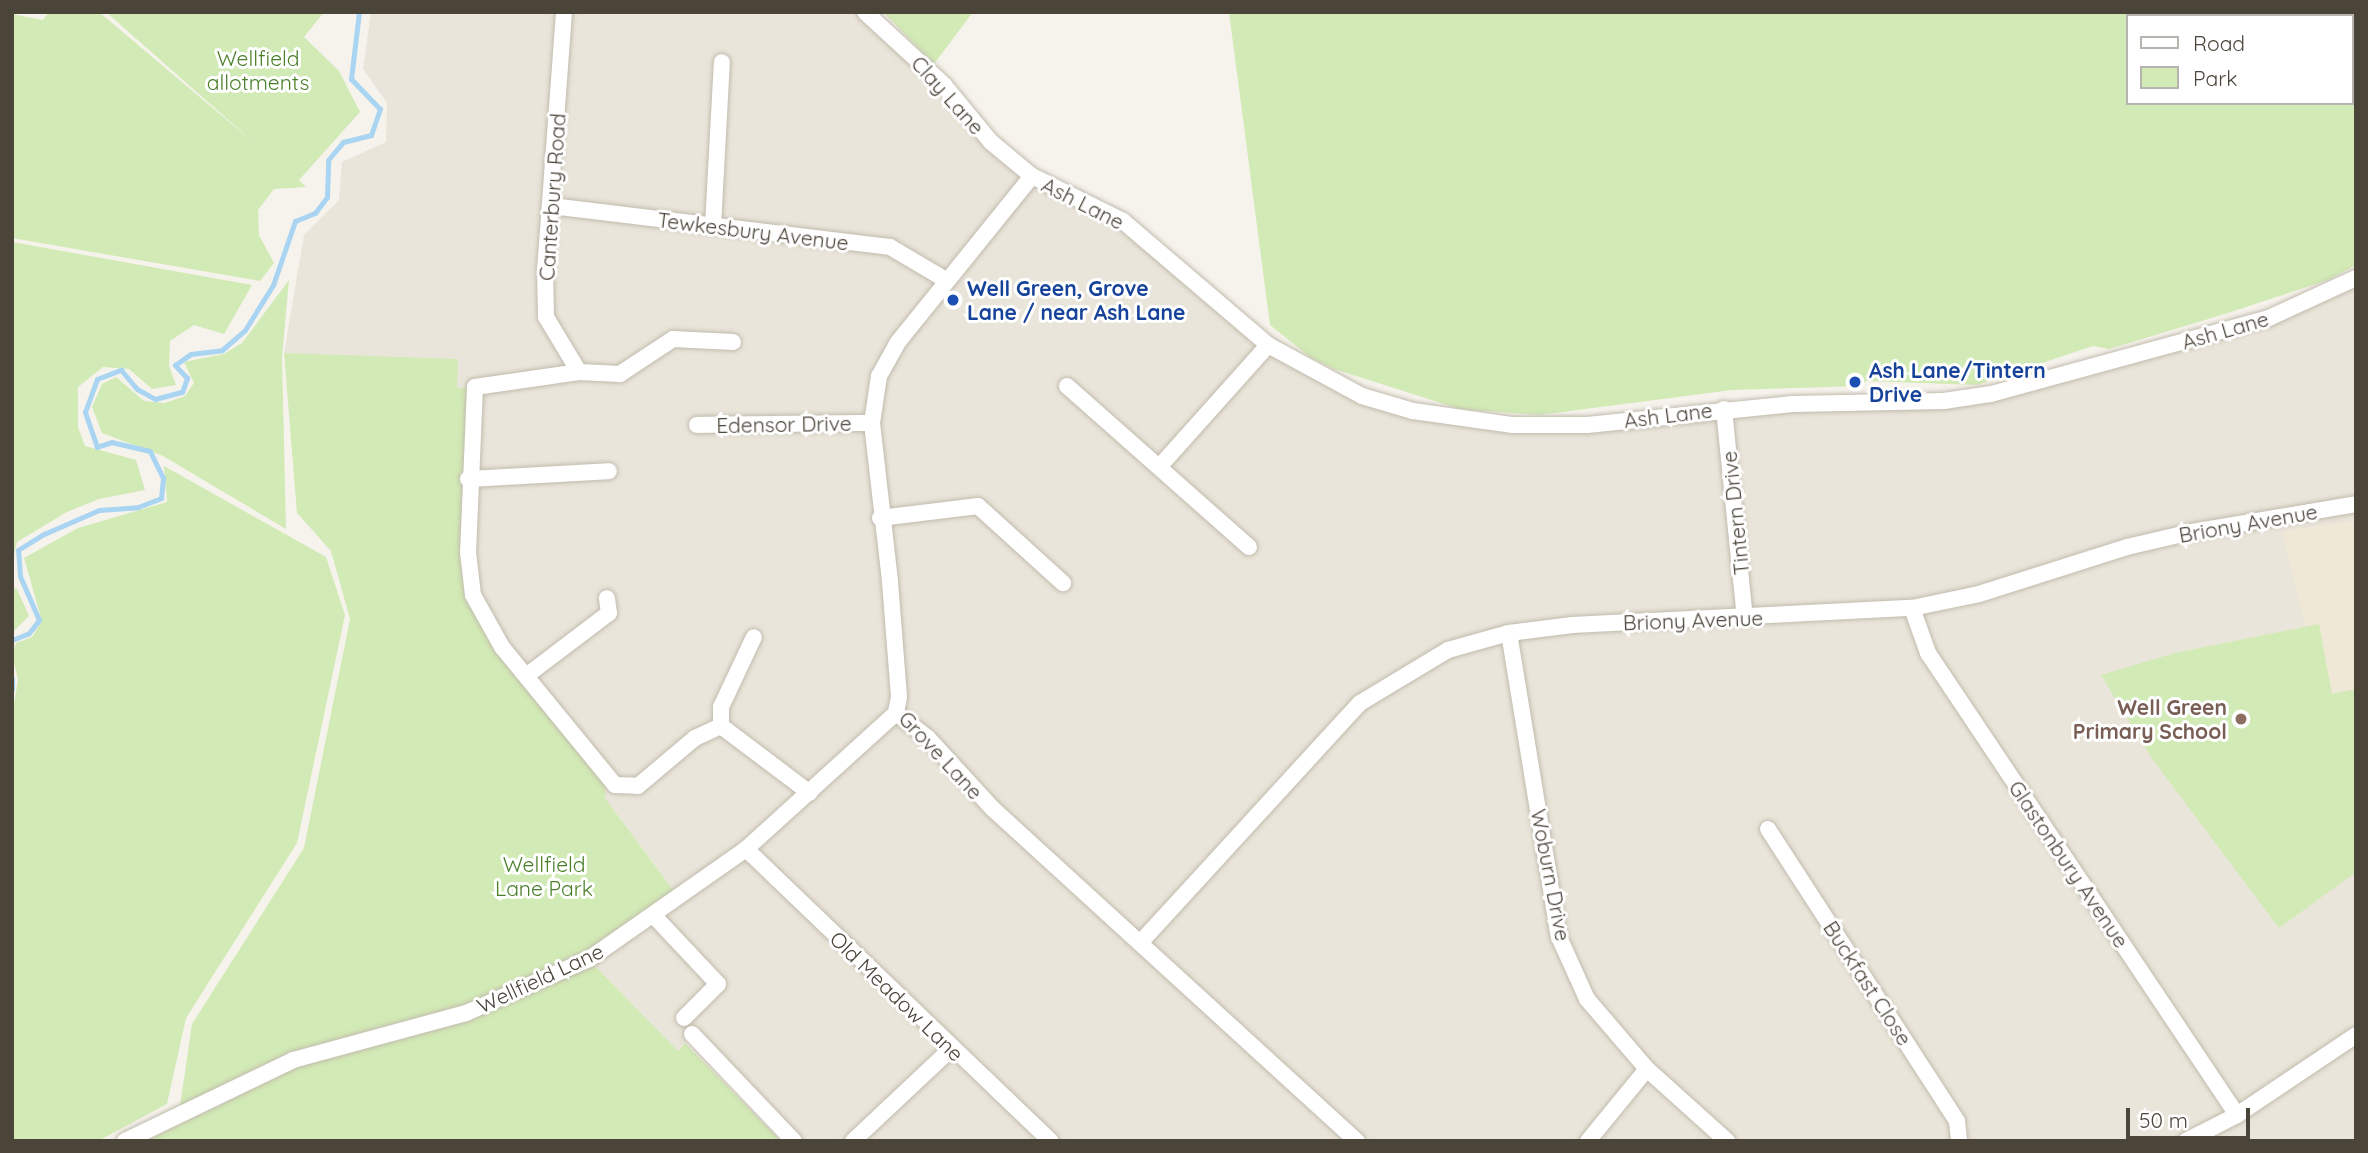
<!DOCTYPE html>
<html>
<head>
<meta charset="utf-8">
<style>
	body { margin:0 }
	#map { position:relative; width:2368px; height:1153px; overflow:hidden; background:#f6f3ec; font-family:Quicksand,sans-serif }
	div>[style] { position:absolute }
	.residential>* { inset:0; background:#eae5da }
	.education>* { inset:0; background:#efe8d6 }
	.green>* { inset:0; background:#d2eab5 }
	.stream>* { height:5px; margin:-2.5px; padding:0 2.5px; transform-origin:2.5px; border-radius:2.5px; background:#a9d4f2 }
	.roads { filter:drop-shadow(0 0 2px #c2bbae) drop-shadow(0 0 2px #c2bbae) }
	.minor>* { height:16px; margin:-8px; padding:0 8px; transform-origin:8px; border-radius:8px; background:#fff }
	.dots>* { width:19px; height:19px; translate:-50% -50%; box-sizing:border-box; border:4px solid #fff; border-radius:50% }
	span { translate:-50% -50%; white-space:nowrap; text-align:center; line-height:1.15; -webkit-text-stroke:6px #fff; paint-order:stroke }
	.park-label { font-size:21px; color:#4a7f2a }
	.street-label { font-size:21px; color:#4b4439 }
	.transit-label { font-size:21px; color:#164399; font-weight:700 }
	.left { translate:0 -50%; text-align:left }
	.education-label { font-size:21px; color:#785e54; font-weight:700 }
	.right { translate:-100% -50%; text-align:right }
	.frame { position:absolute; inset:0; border:14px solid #4b4439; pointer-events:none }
	.legend { position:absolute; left:2126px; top:14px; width:228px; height:91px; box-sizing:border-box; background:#fff; border:2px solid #b7b4b0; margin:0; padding:9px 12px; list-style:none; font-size:21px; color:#4b4439 }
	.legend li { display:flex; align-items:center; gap:14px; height:35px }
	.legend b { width:35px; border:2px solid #b7b4b0 }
	.scale { position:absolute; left:2126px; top:1108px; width:124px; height:32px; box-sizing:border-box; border:4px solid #4b4439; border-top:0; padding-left:9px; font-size:21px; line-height:24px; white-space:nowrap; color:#4b4439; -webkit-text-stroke:5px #fff; paint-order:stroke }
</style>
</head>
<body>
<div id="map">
	<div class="residential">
		<i style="clip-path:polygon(371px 12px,865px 12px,1032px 176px,1123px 221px,1268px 345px,1362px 396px,1513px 425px,1944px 401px,2269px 318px,2356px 278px,2356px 1141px,794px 1141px,692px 1035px,678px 1051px,593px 964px,679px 898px,605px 798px,605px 782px,473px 595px,474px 387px,457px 388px,284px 353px,304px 235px,339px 200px,342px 162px,386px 142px,387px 103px,363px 69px)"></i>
	</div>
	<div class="education">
		<i style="clip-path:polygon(2356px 521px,2356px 872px,2279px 928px,2151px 757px,2101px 675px,2175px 653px,2305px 627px,2282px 531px)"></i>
	</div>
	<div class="green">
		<i style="clip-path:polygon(49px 12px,99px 12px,260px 148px,106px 12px,324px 12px,304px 37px,339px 71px,360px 112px,299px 180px,306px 187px,274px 189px,258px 210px,259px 235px,274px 263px,260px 281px,12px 238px,12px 14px,43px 20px)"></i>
		<i style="clip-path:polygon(883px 12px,973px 12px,934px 64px)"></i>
		<i style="clip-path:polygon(evenodd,1229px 12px,2356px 12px,2356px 265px,2328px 280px,2228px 313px,2109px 349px,2093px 346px,1977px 385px,1866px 381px,1862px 386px,1732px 390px,1539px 415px,1460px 409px,1334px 369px,1310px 357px,1270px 325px,1229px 12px,2128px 16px,2352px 16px,2352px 103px,2128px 103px,2128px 16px)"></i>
		<i style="clip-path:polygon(12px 242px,252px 285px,224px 334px,194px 325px,170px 341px,169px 366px,176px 385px,152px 389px,129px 369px,103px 367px,78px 387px,78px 427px,85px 446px,136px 460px,145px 490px,99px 499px,67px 512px,17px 542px,12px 564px)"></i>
		<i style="clip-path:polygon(289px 280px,282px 357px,286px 529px,163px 456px,102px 433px,92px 407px,102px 384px,116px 377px,144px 401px,165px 403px,185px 396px,194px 383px,184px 362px,224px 354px,242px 343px)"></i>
		<i style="clip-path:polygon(284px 353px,458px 359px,457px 388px,475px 387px,473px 595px,605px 782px,605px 798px,679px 898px,589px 959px,466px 1013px,374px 1036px,179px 1113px,192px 1024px,304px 848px,350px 619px,331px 551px,297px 513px)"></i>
		<i style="clip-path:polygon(164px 466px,326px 557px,345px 615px,297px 843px,186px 1018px,167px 1104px,98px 1141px,12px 1141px,12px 716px,18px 680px,12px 655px,16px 643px,32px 637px,42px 621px,24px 558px,78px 528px,167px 502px)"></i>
		<i style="clip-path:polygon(12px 588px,17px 589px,29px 616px,12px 633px)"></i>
		<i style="clip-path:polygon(2319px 624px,2332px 694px,2356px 689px,2356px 872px,2279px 928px,2151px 757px,2101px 675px,2175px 653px)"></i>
		<i style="clip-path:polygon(593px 964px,678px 1051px,685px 1043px,781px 1141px,146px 1141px,294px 1068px,378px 1043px)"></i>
	</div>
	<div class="stream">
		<i style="left:12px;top:640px;width:18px;rotate:-22deg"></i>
		<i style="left:29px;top:633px;width:16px;rotate:-52deg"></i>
		<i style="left:39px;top:620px;width:48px;rotate:-113.4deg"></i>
		<i style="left:20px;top:576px;width:26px;rotate:-94deg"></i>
		<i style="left:18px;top:550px;width:31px;rotate:-32deg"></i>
		<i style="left:44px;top:534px;width:60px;rotate:-23.6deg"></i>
		<i style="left:99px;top:510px;width:39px;rotate:-4deg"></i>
		<i style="left:138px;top:507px;width:25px;rotate:-21deg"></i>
		<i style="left:161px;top:498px;width:20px;rotate:-84deg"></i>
		<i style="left:163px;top:478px;width:30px;rotate:-116deg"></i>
		<i style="left:150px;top:451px;width:39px;rotate:-167deg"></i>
		<i style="left:112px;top:442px;width:16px;rotate:162deg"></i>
		<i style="left:97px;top:447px;width:37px;rotate:-109deg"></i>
		<i style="left:85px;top:412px;width:35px;rotate:-70deg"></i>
		<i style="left:97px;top:379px;width:26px;rotate:-21deg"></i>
		<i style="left:121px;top:370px;width:25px;rotate:50deg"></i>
		<i style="left:137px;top:389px;width:21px;rotate:29deg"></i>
		<i style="left:155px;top:399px;width:28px;rotate:-15deg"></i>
		<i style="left:182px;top:392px;width:15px;rotate:-70deg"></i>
		<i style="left:187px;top:378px;width:18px;rotate:-133deg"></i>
		<i style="left:175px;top:365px;width:19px;rotate:-35deg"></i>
		<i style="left:191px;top:354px;width:31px;rotate:-7deg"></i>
		<i style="left:222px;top:350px;width:30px;rotate:-41deg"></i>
		<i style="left:245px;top:330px;width:53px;rotate:-58.1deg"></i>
		<i style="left:273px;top:285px;width:68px;rotate:-71deg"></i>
		<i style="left:295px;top:221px;width:22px;rotate:-22deg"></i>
		<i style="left:315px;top:213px;width:20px;rotate:-53deg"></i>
		<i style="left:327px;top:197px;width:37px;rotate:-88deg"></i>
		<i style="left:328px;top:160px;width:23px;rotate:-50deg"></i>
		<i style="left:343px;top:142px;width:29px;rotate:-14deg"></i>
		<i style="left:371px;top:135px;width:28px;rotate:-71deg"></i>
		<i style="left:380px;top:109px;width:42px;rotate:-134deg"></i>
		<i style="left:351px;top:79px;width:67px;rotate:-83.2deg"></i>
		<i style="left:12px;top:679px;width:10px;rotate:90deg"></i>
	</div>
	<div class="roads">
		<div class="minor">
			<i style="left:564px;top:12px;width:257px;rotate:94.2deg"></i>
			<i style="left:545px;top:268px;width:49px;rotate:88.8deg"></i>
			<i style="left:546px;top:317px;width:64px;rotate:59deg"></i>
			<i style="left:865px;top:12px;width:108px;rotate:42.7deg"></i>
			<i style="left:944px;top:85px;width:74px;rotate:50.5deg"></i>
			<i style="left:991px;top:142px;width:53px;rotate:39.7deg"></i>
			<i style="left:1032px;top:176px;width:102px;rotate:26.3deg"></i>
			<i style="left:1123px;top:221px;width:191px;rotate:40.5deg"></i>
			<i style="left:1268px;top:345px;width:107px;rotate:28.5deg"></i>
			<i style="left:1362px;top:396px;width:53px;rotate:16.4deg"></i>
			<i style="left:1413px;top:411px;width:101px;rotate:8deg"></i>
			<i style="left:1513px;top:425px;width:74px"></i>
			<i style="left:1587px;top:425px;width:207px;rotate:-5.8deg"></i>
			<i style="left:1793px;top:404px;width:151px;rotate:-1.1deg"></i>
			<i style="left:1944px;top:401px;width:48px;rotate:-8.5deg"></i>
			<i style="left:1991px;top:394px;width:288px;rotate:-15.3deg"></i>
			<i style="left:2269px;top:318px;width:96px;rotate:-24.7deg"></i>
			<i style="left:1032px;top:176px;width:213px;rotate:128.9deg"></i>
			<i style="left:898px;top:342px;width:39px;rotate:119deg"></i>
			<i style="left:879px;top:376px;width:48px;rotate:98.5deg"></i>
			<i style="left:872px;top:423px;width:160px;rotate:83.5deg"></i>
			<i style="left:890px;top:582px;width:115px;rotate:85.5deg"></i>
			<i style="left:899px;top:697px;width:16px;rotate:101deg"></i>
			<i style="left:896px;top:713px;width:39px;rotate:38deg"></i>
			<i style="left:927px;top:737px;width:98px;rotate:47.5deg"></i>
			<i style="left:993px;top:809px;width:493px;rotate:42.4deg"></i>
			<i style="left:551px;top:206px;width:341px;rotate:6.9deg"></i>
			<i style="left:890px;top:247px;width:65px;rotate:30.5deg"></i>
			<i style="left:713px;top:226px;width:164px;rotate:-86.9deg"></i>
			<i style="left:733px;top:342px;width:60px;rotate:-177.1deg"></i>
			<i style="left:673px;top:339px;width:64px;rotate:146.6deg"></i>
			<i style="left:620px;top:374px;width:41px;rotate:-177.2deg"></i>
			<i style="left:579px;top:372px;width:105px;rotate:171.8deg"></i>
			<i style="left:475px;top:387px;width:165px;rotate:92.4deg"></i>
			<i style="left:468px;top:552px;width:43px;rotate:83.4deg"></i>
			<i style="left:473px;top:595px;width:60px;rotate:60.9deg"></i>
			<i style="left:502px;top:647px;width:178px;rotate:50.7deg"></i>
			<i style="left:615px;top:785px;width:23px;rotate:2deg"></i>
			<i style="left:638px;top:786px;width:75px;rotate:-40.1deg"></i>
			<i style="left:695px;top:738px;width:29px;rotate:-25deg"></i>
			<i style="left:721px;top:726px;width:111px;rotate:37deg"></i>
			<i style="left:1067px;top:386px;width:243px;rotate:41.5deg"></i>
			<i style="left:1724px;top:409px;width:210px;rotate:84.3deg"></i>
			<i style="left:697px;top:425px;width:175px;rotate:-0.7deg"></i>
			<i style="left:1160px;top:466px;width:162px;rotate:-48.2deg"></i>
			<i style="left:468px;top:479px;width:141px;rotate:-3.2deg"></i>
			<i style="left:880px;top:518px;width:99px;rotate:-7deg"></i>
			<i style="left:978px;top:506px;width:115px;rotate:42.2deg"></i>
			<i style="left:1912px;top:608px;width:48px;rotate:70.4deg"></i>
			<i style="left:1928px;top:653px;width:556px;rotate:56.22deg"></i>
			<i style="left:1509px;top:633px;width:308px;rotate:80.7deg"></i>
			<i style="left:1559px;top:937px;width:68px;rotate:65.7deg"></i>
			<i style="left:1587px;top:999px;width:92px;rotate:49.4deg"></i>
			<i style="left:1647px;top:1069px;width:108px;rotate:42deg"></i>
			<i style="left:526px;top:676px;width:104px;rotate:-37.2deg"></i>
			<i style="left:609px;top:613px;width:15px;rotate:-98deg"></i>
			<i style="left:721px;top:726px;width:19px;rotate:-90deg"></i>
			<i style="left:721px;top:707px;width:77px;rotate:-64.8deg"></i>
			<i style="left:1768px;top:829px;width:348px;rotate:57.1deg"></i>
			<i style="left:1957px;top:1121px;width:20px;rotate:84deg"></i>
			<i style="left:746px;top:849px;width:422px;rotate:43.8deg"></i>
			<i style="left:655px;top:917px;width:92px;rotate:46.8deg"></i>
			<i style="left:718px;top:984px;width:48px;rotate:135deg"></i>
			<i style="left:1140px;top:943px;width:326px;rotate:-47.5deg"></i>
			<i style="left:1360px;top:703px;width:103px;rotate:-31.1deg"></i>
			<i style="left:1448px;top:650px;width:63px;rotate:-15.6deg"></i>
			<i style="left:1509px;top:633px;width:64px;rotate:-7.2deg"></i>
			<i style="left:1572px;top:625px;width:340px;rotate:-2.9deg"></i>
			<i style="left:1912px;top:608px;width:68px;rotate:-11.8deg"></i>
			<i style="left:1979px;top:594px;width:155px;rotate:-17.6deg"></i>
			<i style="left:2127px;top:547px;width:66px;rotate:-13.2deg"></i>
			<i style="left:2191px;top:532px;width:167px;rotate:-9.6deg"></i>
			<i style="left:692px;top:1034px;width:148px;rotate:46.4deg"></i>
			<i style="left:125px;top:1141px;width:187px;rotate:-25.7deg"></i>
			<i style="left:293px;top:1060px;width:179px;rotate:-15.2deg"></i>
			<i style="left:466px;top:1013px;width:134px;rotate:-23.7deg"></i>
			<i style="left:589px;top:959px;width:192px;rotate:-35deg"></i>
			<i style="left:746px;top:849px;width:202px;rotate:-42.2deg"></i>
			<i style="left:853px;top:1141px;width:136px;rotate:-43.2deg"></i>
			<i style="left:1588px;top:1141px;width:93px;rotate:-50.7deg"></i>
			<i style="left:2186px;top:1141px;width:57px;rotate:-27deg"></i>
			<i style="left:2237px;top:1115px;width:143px;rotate:-33.9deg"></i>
		</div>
	</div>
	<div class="dots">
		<i style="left:953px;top:300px;background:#1a4fb4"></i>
		<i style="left:1855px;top:382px;background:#1a4fb4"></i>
		<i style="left:2241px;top:719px;background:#8d6e63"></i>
	</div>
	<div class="park-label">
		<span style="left:258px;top:70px">Wellfield<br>allotments</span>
		<span style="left:544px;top:876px">Wellfield<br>Lane Park</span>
	</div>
	<div class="street-label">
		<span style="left:948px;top:95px;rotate:48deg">Clay Lane</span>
		<span style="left:552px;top:197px;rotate:-86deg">Canterbury Road</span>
		<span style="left:1083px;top:203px;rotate:27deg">Ash Lane</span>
		<span style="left:753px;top:231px;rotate:7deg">Tewkesbury Avenue</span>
		<span style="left:2225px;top:330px;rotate:-16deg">Ash Lane</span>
		<span style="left:1668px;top:415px;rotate:-7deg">Ash Lane</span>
		<span style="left:784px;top:424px;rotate:-1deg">Edensor Drive</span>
		<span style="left:1735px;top:513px;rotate:-96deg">Tintern Drive</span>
		<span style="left:2248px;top:523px;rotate:-10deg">Briony Avenue</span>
		<span style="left:1693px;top:620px;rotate:-2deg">Briony Avenue</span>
		<span style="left:941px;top:755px;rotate:47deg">Grove Lane</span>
		<span style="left:2069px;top:864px;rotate:56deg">Glastonbury Avenue</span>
		<span style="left:1551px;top:875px;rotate:79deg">Woburn Drive</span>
		<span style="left:540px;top:978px;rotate:-25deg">Wellfield Lane</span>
		<span style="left:1868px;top:983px;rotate:57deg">Buckfast Close</span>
		<span style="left:897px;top:996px;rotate:44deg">Old Meadow Lane</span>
	</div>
	<div class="transit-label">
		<span class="left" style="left:967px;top:300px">Well Green, Grove<br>Lane / near Ash Lane</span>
		<span class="left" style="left:1869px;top:382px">Ash Lane/Tintern<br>Drive</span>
	</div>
	<div class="education-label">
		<span class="right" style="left:2227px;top:719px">Well Green<br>Primary School</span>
	</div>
	<div class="frame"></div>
	<ul class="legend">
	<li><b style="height:9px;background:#fff"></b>Road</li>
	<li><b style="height:19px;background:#d2eab5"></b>Park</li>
	</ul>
	<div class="scale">50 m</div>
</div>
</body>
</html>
